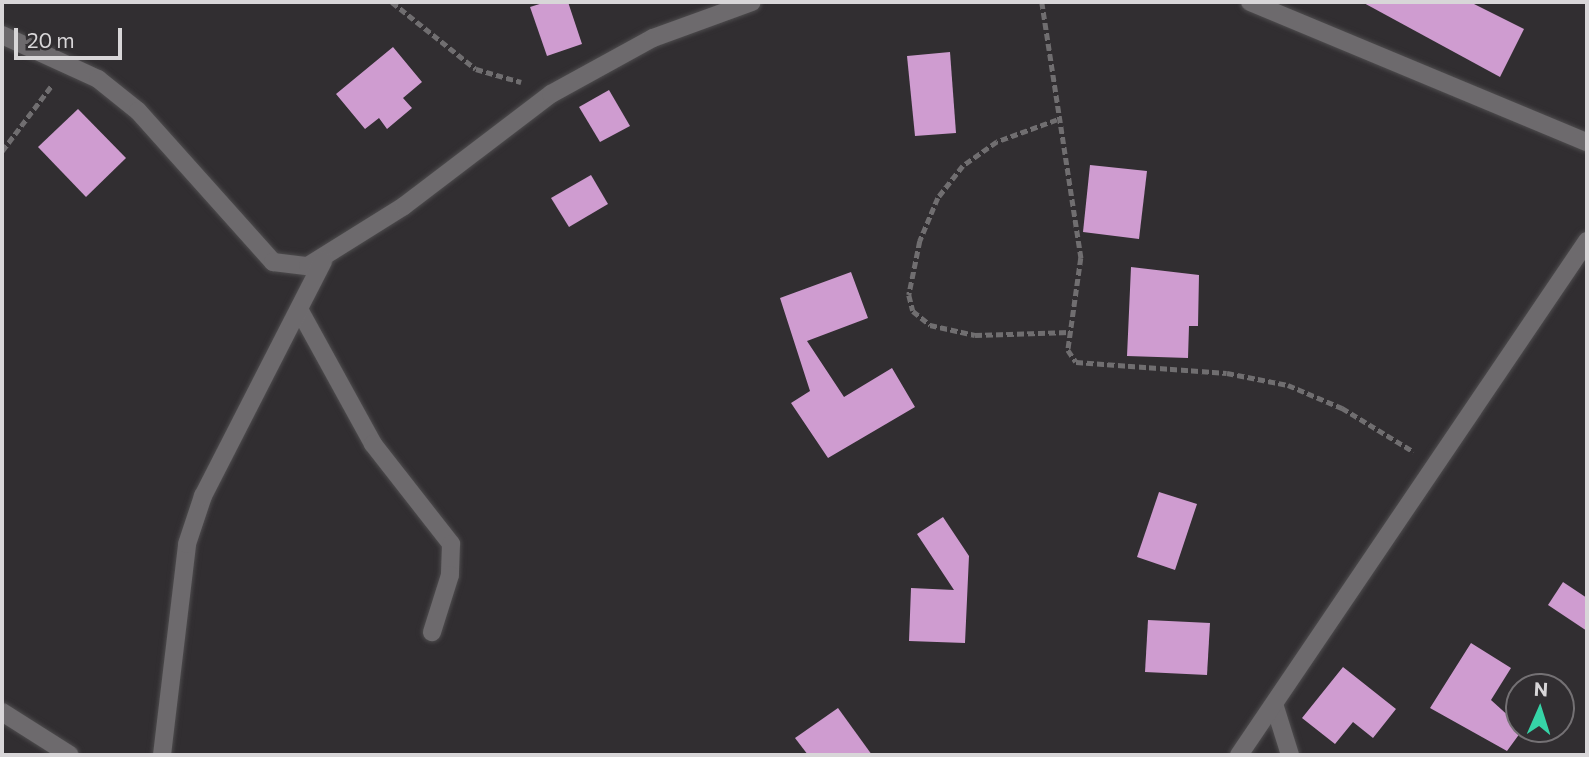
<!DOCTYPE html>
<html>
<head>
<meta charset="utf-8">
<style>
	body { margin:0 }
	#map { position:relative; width:1589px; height:757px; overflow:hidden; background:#312e31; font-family:Commissioner,sans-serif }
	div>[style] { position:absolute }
	.building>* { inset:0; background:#cf9cd0 }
	.path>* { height:4.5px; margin-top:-2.25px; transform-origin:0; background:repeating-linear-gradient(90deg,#706e70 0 7px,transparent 0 10.5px) }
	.roads { filter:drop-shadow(0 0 2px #4e4c4e) drop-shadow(0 0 2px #4e4c4e) }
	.minor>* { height:18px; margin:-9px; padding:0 9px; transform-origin:9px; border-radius:9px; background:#6d6a6d }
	span { translate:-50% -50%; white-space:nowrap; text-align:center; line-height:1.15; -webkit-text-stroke:7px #312e31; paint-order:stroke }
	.frame { position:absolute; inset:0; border:4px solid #d8d6d8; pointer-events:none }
	.north { position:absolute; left:1505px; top:673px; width:70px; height:70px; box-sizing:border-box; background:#312e31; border:2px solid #747174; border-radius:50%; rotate:3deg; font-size:19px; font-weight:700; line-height:28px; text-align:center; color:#d8d6d8 }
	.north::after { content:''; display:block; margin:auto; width:24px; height:32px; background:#36d4a7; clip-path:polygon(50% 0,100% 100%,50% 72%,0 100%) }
	.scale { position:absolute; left:14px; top:28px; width:108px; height:32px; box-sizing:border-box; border:4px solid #d8d6d8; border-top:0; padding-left:9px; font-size:21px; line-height:24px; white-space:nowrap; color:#d8d6d8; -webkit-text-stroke:5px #312e31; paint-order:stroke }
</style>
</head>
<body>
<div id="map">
	<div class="building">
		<i style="clip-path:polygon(546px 2px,568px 2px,582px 44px,547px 56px,530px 7px)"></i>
		<i style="clip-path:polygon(1362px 2px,1470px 2px,1524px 29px,1500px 77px)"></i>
		<i style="clip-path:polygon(393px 47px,422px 82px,403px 98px,412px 108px,387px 129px,379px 118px,365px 129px,336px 94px)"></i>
		<i style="clip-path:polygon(950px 52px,956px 133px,915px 136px,907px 56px)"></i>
		<i style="clip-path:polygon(609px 90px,630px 126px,600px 142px,579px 107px)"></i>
		<i style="clip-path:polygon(78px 109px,126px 158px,86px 197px,38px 147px)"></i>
		<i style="clip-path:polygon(1090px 165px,1147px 171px,1139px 239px,1083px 232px)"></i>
		<i style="clip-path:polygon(591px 175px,608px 204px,569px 227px,551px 198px)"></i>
		<i style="clip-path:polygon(1131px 267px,1199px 275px,1198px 326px,1189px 326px,1188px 358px,1127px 356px)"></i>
		<i style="clip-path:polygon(851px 272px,868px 318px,807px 341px,844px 397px,892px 368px,915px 407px,828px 458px,791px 403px,810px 391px,780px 298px)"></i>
		<i style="clip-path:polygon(1159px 492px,1197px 504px,1175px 570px,1137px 557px)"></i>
		<i style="clip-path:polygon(943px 517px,969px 556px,965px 643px,909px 641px,911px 588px,954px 590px,917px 534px)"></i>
		<i style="clip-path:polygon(1563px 582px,1587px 598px,1587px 631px,1548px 605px)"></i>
		<i style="clip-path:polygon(1148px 620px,1210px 623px,1207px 675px,1145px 672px)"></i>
		<i style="clip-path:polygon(1471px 643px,1511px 668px,1491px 700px,1523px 729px,1507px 751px,1430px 708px)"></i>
		<i style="clip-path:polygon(1343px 667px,1396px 709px,1373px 738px,1353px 722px,1335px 744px,1302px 718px)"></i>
		<i style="clip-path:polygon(838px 708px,872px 755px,808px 755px,795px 738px)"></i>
	</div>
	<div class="path">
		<i style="left:392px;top:2px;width:107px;rotate:38.6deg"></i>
		<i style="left:476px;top:69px;width:47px;rotate:16.1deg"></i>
		<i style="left:1042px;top:2px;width:259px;rotate:81.3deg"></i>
		<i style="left:1081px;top:258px;width:93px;rotate:98deg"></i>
		<i style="left:1068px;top:350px;width:14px;rotate:56deg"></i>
		<i style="left:1076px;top:362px;width:151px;rotate:4.2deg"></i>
		<i style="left:1227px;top:373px;width:62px;rotate:11.1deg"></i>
		<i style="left:1288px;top:385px;width:59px;rotate:23.1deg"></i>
		<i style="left:1342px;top:408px;width:84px;rotate:31.4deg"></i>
		<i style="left:1057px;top:120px;width:64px;rotate:159.9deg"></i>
		<i style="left:997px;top:142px;width:42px;rotate:144.8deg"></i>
		<i style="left:963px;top:166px;width:41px;rotate:128deg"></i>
		<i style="left:938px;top:198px;width:47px;rotate:112.7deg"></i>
		<i style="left:920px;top:241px;width:55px;rotate:101.5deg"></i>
		<i style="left:909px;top:295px;width:16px;rotate:76deg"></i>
		<i style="left:913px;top:311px;width:22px;rotate:39deg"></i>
		<i style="left:930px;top:325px;width:46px;rotate:12.5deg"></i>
		<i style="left:975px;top:335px;width:95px;rotate:-1.8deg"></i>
		<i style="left:2px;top:151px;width:83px;rotate:-52.9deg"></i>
	</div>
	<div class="roads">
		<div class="minor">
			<i style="left:1250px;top:2px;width:365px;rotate:22.6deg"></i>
			<i style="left:2px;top:35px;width:106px;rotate:24.6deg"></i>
			<i style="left:98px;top:79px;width:51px;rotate:38.7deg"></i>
			<i style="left:138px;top:111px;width:203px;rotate:48.2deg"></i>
			<i style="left:273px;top:262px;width:35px;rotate:7deg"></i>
			<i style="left:308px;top:266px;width:113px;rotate:-32deg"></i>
			<i style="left:404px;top:206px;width:185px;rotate:-37.3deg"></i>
			<i style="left:551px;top:94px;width:116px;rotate:-28.8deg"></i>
			<i style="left:653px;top:38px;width:105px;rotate:-20deg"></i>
			<i style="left:300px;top:311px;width:152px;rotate:61.2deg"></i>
			<i style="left:373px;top:444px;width:127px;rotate:52deg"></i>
			<i style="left:451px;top:544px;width:31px;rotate:92deg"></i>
			<i style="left:450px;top:575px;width:60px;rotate:107.5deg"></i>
			<i style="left:1275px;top:707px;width:50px;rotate:72.6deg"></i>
			<i style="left:2px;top:712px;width:80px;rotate:32.3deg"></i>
			<i style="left:162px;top:755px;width:212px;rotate:-83.2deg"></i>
			<i style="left:187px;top:544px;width:51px;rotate:-71.6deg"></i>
			<i style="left:203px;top:496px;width:264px;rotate:-62.9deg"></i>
			<i style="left:1239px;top:755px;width:621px;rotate:-55.9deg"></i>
		</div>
	</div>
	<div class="frame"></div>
	<div class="north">N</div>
	<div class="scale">20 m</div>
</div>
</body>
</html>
